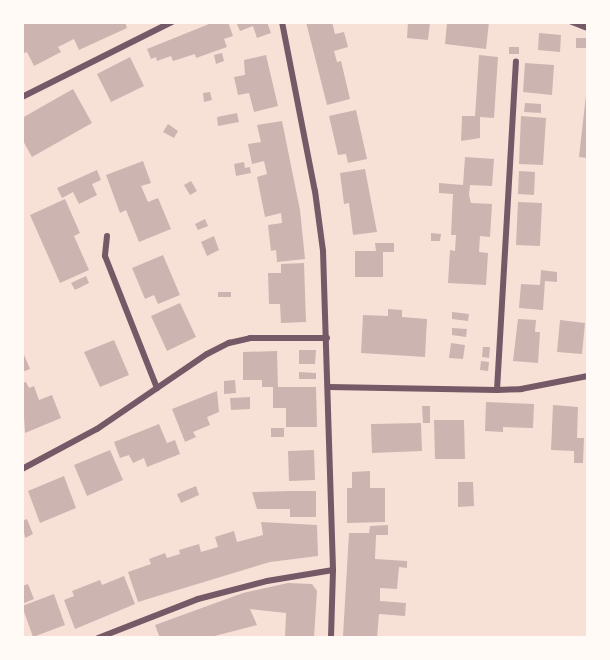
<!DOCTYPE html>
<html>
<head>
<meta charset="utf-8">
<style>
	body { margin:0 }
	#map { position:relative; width:610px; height:660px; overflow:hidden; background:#f7e1d7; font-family:Inter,sans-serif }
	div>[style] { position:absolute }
	.building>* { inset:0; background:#ccb4b1 }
	.minor>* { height:6px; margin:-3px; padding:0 3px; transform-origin:3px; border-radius:3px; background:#755966 }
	span { translate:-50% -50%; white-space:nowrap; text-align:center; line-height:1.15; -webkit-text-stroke:6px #fffaf5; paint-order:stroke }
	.frame { position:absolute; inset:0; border:24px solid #fffaf5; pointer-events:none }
</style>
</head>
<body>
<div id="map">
	<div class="building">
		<i style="clip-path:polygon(22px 22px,125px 22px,127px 28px,79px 50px,74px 39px,58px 47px,61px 52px,34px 66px,27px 52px,22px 54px)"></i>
		<i style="clip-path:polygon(214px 22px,228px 22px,233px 36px,224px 39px,227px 47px,196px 58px,195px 54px,173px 61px,171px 56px,157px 61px,156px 57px,151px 59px,147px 49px)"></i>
		<i style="clip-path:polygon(236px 22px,267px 22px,271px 33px,257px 38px,253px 26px,240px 31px)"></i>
		<i style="clip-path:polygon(306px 22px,332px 22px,335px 34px,344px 32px,348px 47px,334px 51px,337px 62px,341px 61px,350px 99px,327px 105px)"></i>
		<i style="clip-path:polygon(408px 22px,430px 22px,428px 40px,407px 38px)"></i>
		<i style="clip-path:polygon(447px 22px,489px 22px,486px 49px,445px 44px)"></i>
		<i style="clip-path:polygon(539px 33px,561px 35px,560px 52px,538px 50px)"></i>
		<i style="clip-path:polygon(576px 38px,588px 38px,588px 48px,576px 48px)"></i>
		<i style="clip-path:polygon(509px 47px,519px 47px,519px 54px,509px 54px)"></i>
		<i style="clip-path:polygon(222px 53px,224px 61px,216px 64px,214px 55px)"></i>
		<i style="clip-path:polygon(266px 55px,278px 106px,254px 112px,249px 93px,238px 95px,234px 77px,245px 75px,244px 60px)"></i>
		<i style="clip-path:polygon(479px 55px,498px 57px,494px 118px,480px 117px,480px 138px,461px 141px,462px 116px,475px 116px)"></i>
		<i style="clip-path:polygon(130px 57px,144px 86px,111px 102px,97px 74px)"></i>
		<i style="clip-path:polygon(525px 63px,554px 65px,552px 95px,523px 92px)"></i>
		<i style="clip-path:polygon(73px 89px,92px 123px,32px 157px,22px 139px,22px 118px)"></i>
		<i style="clip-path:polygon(210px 92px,212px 100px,204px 102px,203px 93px)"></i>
		<i style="clip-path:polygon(586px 95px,588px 95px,588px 158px,579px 157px)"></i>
		<i style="clip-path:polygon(525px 103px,541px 104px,541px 113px,524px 112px)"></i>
		<i style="clip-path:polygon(356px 110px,367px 159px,348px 163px,346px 154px,338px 155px,329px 116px)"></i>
		<i style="clip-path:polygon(237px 113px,239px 122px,218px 126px,217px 117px)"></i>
		<i style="clip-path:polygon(521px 116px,546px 118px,543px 165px,519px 164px)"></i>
		<i style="clip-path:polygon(282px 121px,300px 210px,305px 259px,277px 262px,276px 250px,271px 251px,268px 225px,282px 223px,281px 213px,265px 217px,257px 177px,267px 174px,264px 161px,252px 164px,248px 144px,261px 142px,257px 125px)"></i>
		<i style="clip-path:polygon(168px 124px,178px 131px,174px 138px,163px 132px)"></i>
		<i style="clip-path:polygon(465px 157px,494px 159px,492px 186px,470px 185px,469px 195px,471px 203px,492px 204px,490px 237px,480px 236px,479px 252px,488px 253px,486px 285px,448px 283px,450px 250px,455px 251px,456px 235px,451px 235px,453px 194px,439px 193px,439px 183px,463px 185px)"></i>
		<i style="clip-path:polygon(143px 161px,151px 183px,141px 186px,148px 202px,158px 198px,171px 229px,139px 242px,126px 210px,120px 213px,106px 175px)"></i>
		<i style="clip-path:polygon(244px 162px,245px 168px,250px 167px,251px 173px,236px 176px,234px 164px)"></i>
		<i style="clip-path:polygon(365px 169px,377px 232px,353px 235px,349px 203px,344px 204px,340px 173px)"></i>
		<i style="clip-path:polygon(97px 170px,101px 180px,92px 184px,97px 195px,79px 204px,73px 192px,62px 198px,57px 188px)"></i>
		<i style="clip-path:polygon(519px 171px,535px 172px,534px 195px,518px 194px)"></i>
		<i style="clip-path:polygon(191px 181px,197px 191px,190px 195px,184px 185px)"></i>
		<i style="clip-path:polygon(65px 199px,80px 233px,74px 236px,89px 270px,60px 283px,30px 215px)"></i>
		<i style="clip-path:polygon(518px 202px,542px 203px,540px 246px,516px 245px)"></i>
		<i style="clip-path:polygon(205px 219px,208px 226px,198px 230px,195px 224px)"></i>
		<i style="clip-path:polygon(431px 233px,441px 234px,440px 241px,431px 241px)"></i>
		<i style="clip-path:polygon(214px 236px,219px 250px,207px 256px,201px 242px)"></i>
		<i style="clip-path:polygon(375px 243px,394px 243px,394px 252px,383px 252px,383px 277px,355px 277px,355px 251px,376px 251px)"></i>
		<i style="clip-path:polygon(163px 255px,180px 295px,158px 304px,154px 295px,145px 299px,132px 268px)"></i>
		<i style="clip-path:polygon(304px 263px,306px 322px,281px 323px,280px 304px,269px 304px,268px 273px,281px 273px,281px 264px)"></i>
		<i style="clip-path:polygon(541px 270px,557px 272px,557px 282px,545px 281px,543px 310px,519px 308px,521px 284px,540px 285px)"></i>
		<i style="clip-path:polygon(86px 276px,89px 283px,75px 290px,71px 283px)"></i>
		<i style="clip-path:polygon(218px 292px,231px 292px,231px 297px,218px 297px)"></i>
		<i style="clip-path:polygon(180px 303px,196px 337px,167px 351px,151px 316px)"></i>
		<i style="clip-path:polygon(388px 309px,402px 310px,402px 317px,427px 319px,425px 357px,361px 353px,363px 315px,388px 316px)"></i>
		<i style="clip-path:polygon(452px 312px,469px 314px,468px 321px,452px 319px)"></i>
		<i style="clip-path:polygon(518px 319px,536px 320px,535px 332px,540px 332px,538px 363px,513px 361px)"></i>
		<i style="clip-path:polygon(560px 320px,585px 323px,582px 354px,557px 352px)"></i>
		<i style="clip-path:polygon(452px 328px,467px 329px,466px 337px,452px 335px)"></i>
		<i style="clip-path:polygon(114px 340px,129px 375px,100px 387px,84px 352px)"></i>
		<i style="clip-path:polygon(451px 343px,465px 345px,463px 359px,449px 358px)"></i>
		<i style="clip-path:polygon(483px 347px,490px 347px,489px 358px,482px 357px)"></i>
		<i style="clip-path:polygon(22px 350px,30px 369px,22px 372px)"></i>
		<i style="clip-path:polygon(299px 350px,316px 350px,315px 364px,299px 364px)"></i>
		<i style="clip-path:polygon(277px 351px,278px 387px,316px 387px,317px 427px,286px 427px,286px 408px,273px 408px,273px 387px,262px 387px,262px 380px,243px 380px,243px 352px)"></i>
		<i style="clip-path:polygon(481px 361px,489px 362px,488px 371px,480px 370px)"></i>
		<i style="clip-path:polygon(299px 372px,316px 373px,316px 379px,299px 379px)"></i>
		<i style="clip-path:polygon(235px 380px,236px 393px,224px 394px,224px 381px)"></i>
		<i style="clip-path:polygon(26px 382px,29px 388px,34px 386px,39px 400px,52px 395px,61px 418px,25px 433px,22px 383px)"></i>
		<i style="clip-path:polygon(217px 391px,219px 412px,207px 417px,210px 425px,193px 432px,196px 437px,185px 442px,172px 409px)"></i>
		<i style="clip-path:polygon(250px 397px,250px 409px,231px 410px,230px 398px)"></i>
		<i style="clip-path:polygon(486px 402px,534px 404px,533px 428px,503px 427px,503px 432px,485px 431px)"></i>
		<i style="clip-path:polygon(553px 405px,578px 407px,577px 438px,584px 438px,583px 463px,574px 463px,574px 451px,551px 450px)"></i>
		<i style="clip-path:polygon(422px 406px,430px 406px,430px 423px,423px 423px)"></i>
		<i style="clip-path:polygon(434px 420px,464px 420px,465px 459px,435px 459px)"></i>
		<i style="clip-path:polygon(421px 423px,422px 451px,372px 453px,371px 424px)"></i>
		<i style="clip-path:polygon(159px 424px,167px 443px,175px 440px,180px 454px,147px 467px,144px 458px,133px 463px,129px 455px,120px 458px,114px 442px)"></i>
		<i style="clip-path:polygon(271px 428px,284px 428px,284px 437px,271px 437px)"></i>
		<i style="clip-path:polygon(110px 450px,123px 480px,87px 496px,74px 465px)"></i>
		<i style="clip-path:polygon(314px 450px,315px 480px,289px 481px,288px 451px)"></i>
		<i style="clip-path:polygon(370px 471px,370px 488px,385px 488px,385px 522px,347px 523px,347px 488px,352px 488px,352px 472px)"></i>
		<i style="clip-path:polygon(64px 476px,76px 508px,40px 523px,28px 491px)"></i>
		<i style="clip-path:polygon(458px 482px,473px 482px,474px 506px,458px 507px)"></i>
		<i style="clip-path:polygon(196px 486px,199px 495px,181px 503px,177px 494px)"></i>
		<i style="clip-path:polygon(290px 491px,316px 491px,316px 517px,290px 517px,290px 509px,257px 509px,252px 492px)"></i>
		<i style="clip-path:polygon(27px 519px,33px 534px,25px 538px,22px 521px)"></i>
		<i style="clip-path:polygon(261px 522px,317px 525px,318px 556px,270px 562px,138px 602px,128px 572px,151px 564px,149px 559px,165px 553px,167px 558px,180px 554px,179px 550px,199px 544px,201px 552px,218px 547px,215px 537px,234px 531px,237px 542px,263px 535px)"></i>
		<i style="clip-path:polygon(388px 525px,388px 535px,376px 535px,375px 559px,407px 561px,407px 568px,399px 567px,397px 589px,380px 588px,380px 601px,406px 603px,405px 616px,379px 614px,377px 638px,343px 636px,349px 533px,369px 533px,370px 526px)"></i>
		<i style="clip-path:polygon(124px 576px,135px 604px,75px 629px,64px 600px,74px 596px,72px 591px,100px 580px,102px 585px)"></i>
		<i style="clip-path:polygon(288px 583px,312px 584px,317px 591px,314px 638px,285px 638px,286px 613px,250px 609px,257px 625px,207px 638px,160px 638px,155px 625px,243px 593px)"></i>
		<i style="clip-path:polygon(28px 584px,34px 599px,22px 604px,22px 586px)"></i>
		<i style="clip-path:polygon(54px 594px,65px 625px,33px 637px,22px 606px)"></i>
	</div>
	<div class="minor">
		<i style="left:282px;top:22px;width:172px;rotate:79deg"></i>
		<i style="left:315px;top:191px;width:61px;rotate:82.4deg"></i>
		<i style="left:323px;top:251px;width:319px;rotate:88.2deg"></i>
		<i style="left:333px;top:570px;width:68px;rotate:91.7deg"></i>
		<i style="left:572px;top:22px;width:17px;rotate:21deg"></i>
		<i style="left:22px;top:97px;width:168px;rotate:-26.6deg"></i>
		<i style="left:107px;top:236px;width:20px;rotate:96deg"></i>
		<i style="left:105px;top:256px;width:142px;rotate:68.5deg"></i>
		<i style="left:329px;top:387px;width:168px;rotate:1deg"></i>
		<i style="left:497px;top:390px;width:24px;rotate:-2deg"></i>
		<i style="left:521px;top:389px;width:68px;rotate:-11deg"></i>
		<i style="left:497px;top:390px;width:329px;rotate:-86.7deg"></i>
		<i style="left:22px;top:469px;width:85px;rotate:-28.1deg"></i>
		<i style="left:97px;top:429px;width:133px;rotate:-34.3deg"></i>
		<i style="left:207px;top:354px;width:25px;rotate:-27deg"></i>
		<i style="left:229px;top:343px;width:22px;rotate:-13deg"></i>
		<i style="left:250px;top:338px;width:77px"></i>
		<i style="left:98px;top:638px;width:107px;rotate:-21.3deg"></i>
		<i style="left:198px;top:599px;width:71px;rotate:-14.6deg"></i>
		<i style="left:267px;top:581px;width:67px;rotate:-9.5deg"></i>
	</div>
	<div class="frame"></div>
</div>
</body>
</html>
